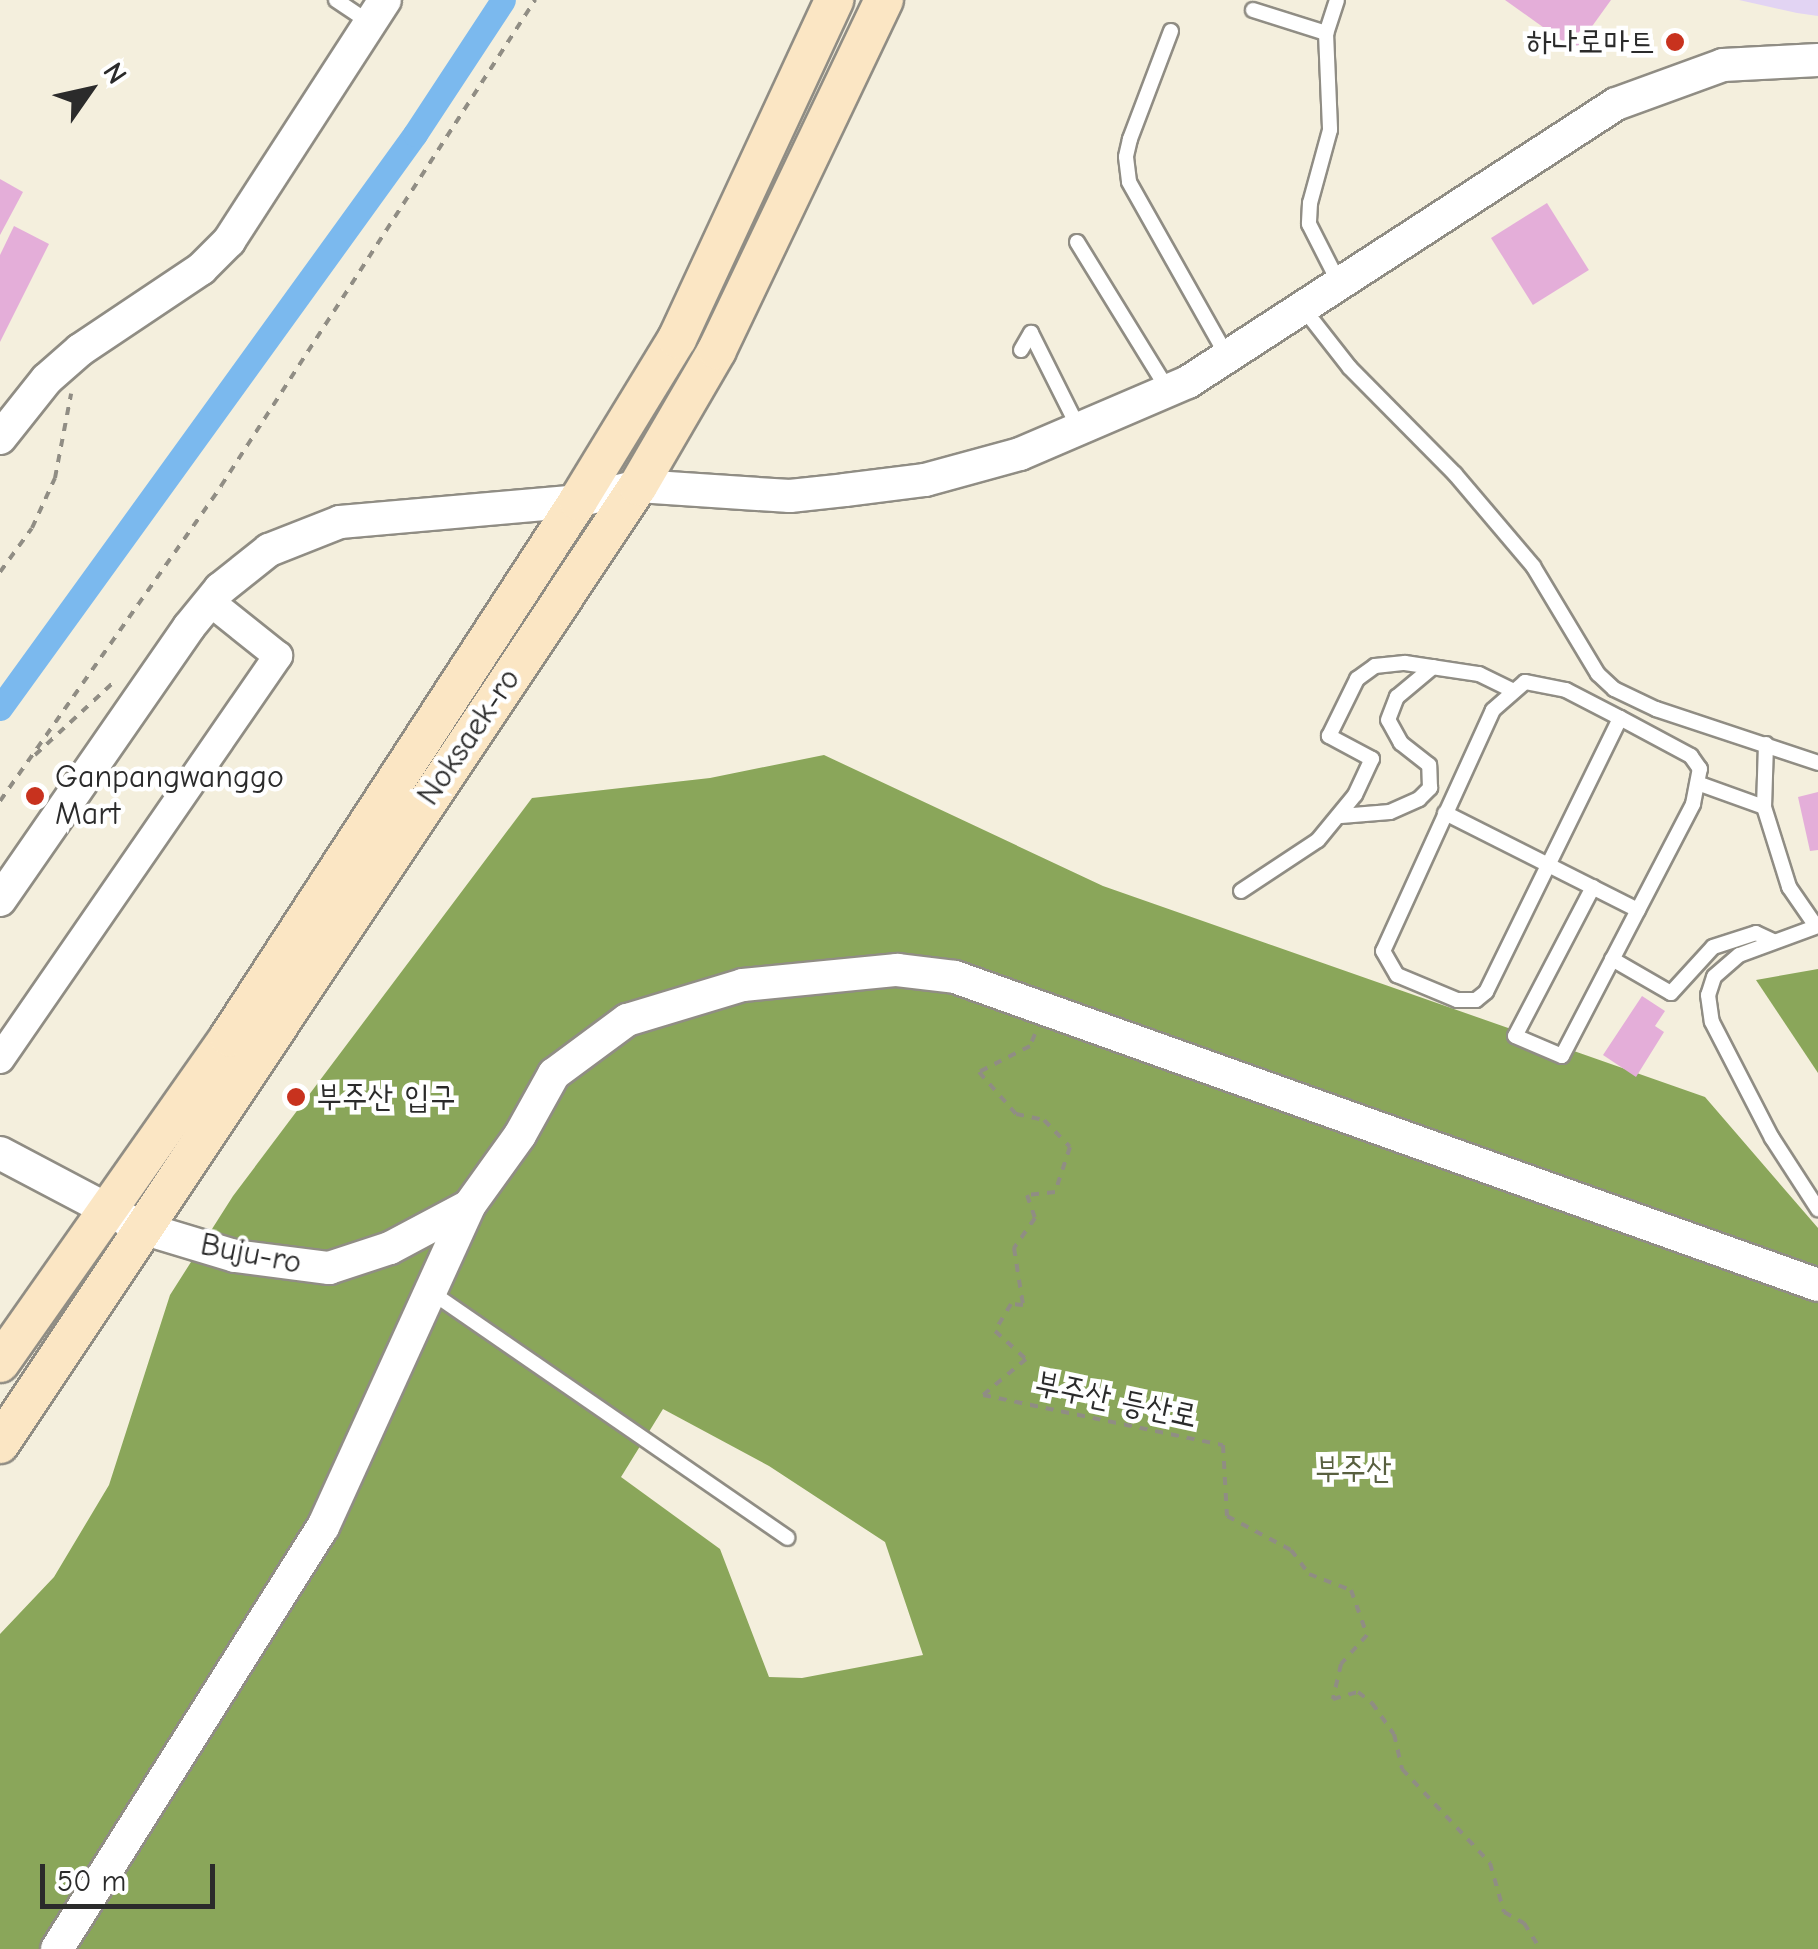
<!DOCTYPE html>
<meta charset="utf-8">
<style>
body{margin:0}
#map{position:relative;width:1818px;height:1949px;overflow:hidden;background:#f4efdd;font-family:"Comic Neue","Poor Story",sans-serif}
div>[style]{position:absolute}
.built>*{inset:0;background:#e2d4f3}
.forest>*{inset:0;background:#8aa65a}
.canal>*{height:25px;margin:-12.5px;padding:0 12.5px;transform-origin:12.5px;border-radius:12.5px;background:#7bb9ee}
.building>*{inset:0;background:#e4aed9;transform-origin:0 0}
.path>*{height:4px;margin-top:-2px;transform-origin:0;background:repeating-linear-gradient(90deg,#908d84 0 8px,transparent 0 16px)}
.roads{filter:drop-shadow(2px 0 #908d84) drop-shadow(-2px 0 #908d84) drop-shadow(0 2px #908d84) drop-shadow(0 -2px #908d84)}
.service>*{height:14px;margin:-7px;padding:0 7px;transform-origin:7px;border-radius:7px;background:#fff}
.minor>*{height:28px;margin:-14px;padding:0 14px;transform-origin:14px;border-radius:14px;background:#fff}
.tertiary>*{height:32px;margin:-16px;padding:0 16px;transform-origin:16px;border-radius:16px;background:#fff}
.secondary>*{height:38px;margin:-19px;padding:0 19px;transform-origin:19px;border-radius:19px;background:#fbe6c4}
.dots>*{width:28px;height:28px;translate:-50% -50%;box-sizing:border-box;border:5px solid #fff;border-radius:50%}
span{translate:-50% -50%;white-space:nowrap;text-align:center;line-height:1.15;-webkit-text-stroke:9px #fff;paint-order:stroke}
.poi-label{font-size:32px;color:#2b2b2b}
.right{translate:-100% -50%;text-align:right}
.left{translate:0 -50%;text-align:left}
.street-label{font-size:32px;color:#2b2b2b}
.park-label{font-size:32px;color:#585f3f}
.north{position:absolute;left:40px;top:40px;width:100px;height:100px;-webkit-text-stroke:8px #fff;paint-order:stroke;rotate:56deg;font-size:28px;font-weight:700;line-height:40px;text-align:center;color:#2b2b2b}
.north::after{content:'';display:block;margin:auto;width:35px;height:45px;background:#2b2b2b;clip-path:polygon(50% 0,100% 100%,50% 72%,0 100%)}
.scale{position:absolute;left:40px;top:1864px;width:175px;height:45px;box-sizing:border-box;border:5px solid #2b2b2b;border-top:0;padding-left:12px;font-size:30px;line-height:35px;white-space:nowrap;color:#2b2b2b;-webkit-text-stroke:8px #fff;paint-order:stroke}
</style>
<div id="map">
<div class="built">
<i style="clip-path:polygon(1739px 0,1818px 0,1818px 16px,1797px 13px)"></i>
</div>
<div class="forest">
<i style="clip-path:polygon(evenodd,824px 755px,1103px 886px,1705px 1097px,1818px 1228px,1818px 1949px,0 1949px,0 1634px,54px 1577px,109px 1485px,170px 1295px,233px 1196px,532px 798px,710px 778px,824px 755px,663px 1409px,769px 1466px,885px 1542px,923px 1655px,802px 1678px,769px 1677px,720px 1549px,621px 1477px,663px 1409px)"></i>
<i style="clip-path:polygon(1818px 969px,1818px 1073px,1756px 980px)"></i>
</div>
<div class="canal">
<i style="left:0;top:708px;width:708px;rotate:-54.13deg"></i>
<i style="left:415px;top:134px;width:160px;rotate:-56.7deg"></i>
</div>
<div class="building">
<i style="clip-path:polygon(1505px 0,1611px 0,1575px 50px)"></i>
<i style="clip-path:polygon(0 179px,23px 192px,0 235px)"></i>
<i style="left:1547px;top:203px;width:79px;height:66px;rotate:58deg"></i>
<i style="clip-path:polygon(14px 226px,49px 244px,0 342px,0 255px)"></i>
<i style="clip-path:polygon(1818px 792px,1818px 850px,1810px 851px,1798px 797px)"></i>
<i style="clip-path:polygon(1642px 996px,1665px 1011px,1655px 1026px,1664px 1032px,1636px 1077px,1603px 1055px)"></i>
</div>
<div class="path">
<i style="left:0;top:572px;width:54px;rotate:-54deg"></i>
<i style="left:32px;top:528px;width:55px;rotate:-65.3deg"></i>
<i style="left:55px;top:478px;width:86px;rotate:-79.2deg"></i>
<i style="left:35px;top:755px;width:110px;rotate:-42.8deg"></i>
<i style="left:0;top:801px;width:385px;rotate:-54.9deg"></i>
<i style="left:221px;top:486px;width:579px;rotate:-57.13deg"></i>
<i style="left:1035px;top:1034px;width:13px;rotate:113deg"></i>
<i style="left:1030px;top:1046px;width:57px;rotate:153deg"></i>
<i style="left:979px;top:1072px;width:56px;rotate:48.6deg"></i>
<i style="left:1016px;top:1114px;width:29px;rotate:12deg"></i>
<i style="left:1044px;top:1120px;width:37px;rotate:46deg"></i>
<i style="left:1070px;top:1147px;width:47px;rotate:108.4deg"></i>
<i style="left:1055px;top:1192px;width:28px;rotate:174deg"></i>
<i style="left:1027px;top:1195px;width:24px;rotate:71deg"></i>
<i style="left:1035px;top:1218px;width:37px;rotate:125deg"></i>
<i style="left:1014px;top:1248px;width:58px;rotate:81deg"></i>
<i style="left:1023px;top:1305px;width:12px;rotate:-175deg"></i>
<i style="left:1011px;top:1304px;width:31px;rotate:121deg"></i>
<i style="left:995px;top:1331px;width:42px;rotate:42.1deg"></i>
<i style="left:1026px;top:1359px;width:56px;rotate:140.1deg"></i>
<i style="left:983px;top:1395px;width:245px;rotate:11.8deg"></i>
<i style="left:1223px;top:1445px;width:71px;rotate:86.8deg"></i>
<i style="left:1227px;top:1516px;width:72px;rotate:28deg"></i>
<i style="left:1291px;top:1550px;width:30px;rotate:53deg"></i>
<i style="left:1309px;top:1574px;width:45px;rotate:20.9deg"></i>
<i style="left:1351px;top:1590px;width:48px;rotate:70.4deg"></i>
<i style="left:1367px;top:1635px;width:39px;rotate:132deg"></i>
<i style="left:1341px;top:1664px;width:36px;rotate:103deg"></i>
<i style="left:1333px;top:1699px;width:26px;rotate:-16deg"></i>
<i style="left:1358px;top:1692px;width:18px;rotate:38deg"></i>
<i style="left:1372px;top:1703px;width:38px;rotate:55deg"></i>
<i style="left:1394px;top:1734px;width:36px;rotate:77deg"></i>
<i style="left:1402px;top:1769px;width:129px;rotate:46.9deg"></i>
<i style="left:1490px;top:1863px;width:51px;rotate:74.1deg"></i>
<i style="left:1504px;top:1912px;width:23px;rotate:29deg"></i>
<i style="left:1524px;top:1923px;width:31px;rotate:58deg"></i>
</div>
<div class="roads">
<div class="service">
<i style="left:336px;top:0;width:40px;rotate:34deg"></i>
<i style="left:1337px;top:0;width:35px;rotate:108deg"></i>
<i style="left:1326px;top:33px;width:97px;rotate:87.6deg"></i>
<i style="left:1330px;top:130px;width:76px;rotate:105.3deg"></i>
<i style="left:1310px;top:203px;width:21px;rotate:93deg"></i>
<i style="left:1309px;top:224px;width:66px;rotate:63deg"></i>
<i style="left:1253px;top:10px;width:77px;rotate:17.5deg"></i>
<i style="left:1171px;top:31px;width:116px;rotate:110.8deg"></i>
<i style="left:1130px;top:139px;width:18px;rotate:103deg"></i>
<i style="left:1126px;top:157px;width:25px;rotate:83deg"></i>
<i style="left:1129px;top:182px;width:200px;rotate:60.6deg"></i>
<i style="left:1077px;top:242px;width:174px;rotate:58.4deg"></i>
<i style="left:1303px;top:308px;width:76px;rotate:51.9deg"></i>
<i style="left:1350px;top:368px;width:149px;rotate:45.3deg"></i>
<i style="left:1455px;top:474px;width:121px;rotate:49.7deg"></i>
<i style="left:1533px;top:566px;width:126px;rotate:59deg"></i>
<i style="left:1598px;top:674px;width:22px;rotate:43deg"></i>
<i style="left:1614px;top:689px;width:47px;rotate:25.5deg"></i>
<i style="left:1656px;top:709px;width:171px;rotate:18.4deg"></i>
<i style="left:1021px;top:350px;width:20px;rotate:-60deg"></i>
<i style="left:1031px;top:333px;width:105px;rotate:63.4deg"></i>
<i style="left:1766px;top:744px;width:63px;rotate:91.8deg"></i>
<i style="left:1764px;top:807px;width:84px;rotate:72.6deg"></i>
<i style="left:1789px;top:887px;width:47px;rotate:55.3deg"></i>
<i style="left:1700px;top:784px;width:68px;rotate:19.8deg"></i>
<i style="left:1445px;top:813px;width:216px;rotate:26.7deg"></i>
<i style="left:1341px;top:816px;width:49px;rotate:-4.7deg"></i>
<i style="left:1390px;top:812px;width:32px;rotate:-24deg"></i>
<i style="left:1419px;top:799px;width:16px;rotate:-45deg"></i>
<i style="left:1430px;top:788px;width:23px;rotate:-92deg"></i>
<i style="left:1429px;top:765px;width:36px;rotate:-142deg"></i>
<i style="left:1401px;top:743px;width:26px;rotate:-119deg"></i>
<i style="left:1388px;top:720px;width:25px;rotate:-69deg"></i>
<i style="left:1397px;top:697px;width:47px;rotate:-39.8deg"></i>
<i style="left:1593px;top:887px;width:168px;rotate:117.6deg"></i>
<i style="left:1515px;top:1036px;width:51px;rotate:23.1deg"></i>
<i style="left:1562px;top:1056px;width:284px;rotate:-62.5deg"></i>
<i style="left:1693px;top:804px;width:36px;rotate:-79deg"></i>
<i style="left:1700px;top:769px;width:16px;rotate:-125deg"></i>
<i style="left:1691px;top:756px;width:81px;rotate:-151.8deg"></i>
<i style="left:1620px;top:718px;width:61px;rotate:-152.6deg"></i>
<i style="left:1566px;top:690px;width:42px;rotate:-169deg"></i>
<i style="left:1525px;top:682px;width:43px;rotate:138.8deg"></i>
<i style="left:1493px;top:710px;width:265px;rotate:114.5deg"></i>
<i style="left:1383px;top:951px;width:28px;rotate:60deg"></i>
<i style="left:1397px;top:975px;width:65px;rotate:22.6deg"></i>
<i style="left:1457px;top:1000px;width:19px"></i>
<i style="left:1476px;top:1000px;width:13px;rotate:-39deg"></i>
<i style="left:1486px;top:992px;width:305px;rotate:-63.9deg"></i>
<i style="left:1241px;top:891px;width:92px;rotate:-33.5deg"></i>
<i style="left:1318px;top:840px;width:58px;rotate:-50.6deg"></i>
<i style="left:1355px;top:795px;width:40px;rotate:-65deg"></i>
<i style="left:1372px;top:759px;width:49px;rotate:-151.9deg"></i>
<i style="left:1329px;top:736px;width:64px;rotate:-63.8deg"></i>
<i style="left:1357px;top:679px;width:22px;rotate:-36deg"></i>
<i style="left:1375px;top:666px;width:30px;rotate:-6deg"></i>
<i style="left:1405px;top:663px;width:75px;rotate:8.5deg"></i>
<i style="left:1479px;top:674px;width:37px;rotate:26deg"></i>
<i style="left:1818px;top:926px;width:84px;rotate:159.8deg"></i>
<i style="left:1739px;top:955px;width:33px;rotate:139deg"></i>
<i style="left:1714px;top:977px;width:19px;rotate:108deg"></i>
<i style="left:1708px;top:995px;width:27px;rotate:82deg"></i>
<i style="left:1712px;top:1022px;width:131px;rotate:62.7deg"></i>
<i style="left:1772px;top:1138px;width:85px;rotate:57.1deg"></i>
<i style="left:1612px;top:959px;width:68px;rotate:30deg"></i>
<i style="left:1671px;top:993px;width:62px;rotate:-47.6deg"></i>
<i style="left:1713px;top:947px;width:45px;rotate:-18deg"></i>
<i style="left:1756px;top:933px;width:19px;rotate:25deg"></i>
<i style="left:431px;top:1292px;width:433px;rotate:34.6deg"></i>
</div>
<div class="minor">
<i style="left:0;top:1059px;width:490px;rotate:-55.4deg"></i>
<i style="left:278px;top:656px;width:88px;rotate:-141.4deg"></i>
</div>
<div class="tertiary">
<i style="left:0;top:438px;width:75px;rotate:-51.5deg"></i>
<i style="left:47px;top:379px;width:44px;rotate:-41.3deg"></i>
<i style="left:80px;top:350px;width:146px;rotate:-33.8deg"></i>
<i style="left:201px;top:269px;width:40px;rotate:-45deg"></i>
<i style="left:229px;top:241px;width:287px;rotate:-57.1deg"></i>
<i style="left:0;top:900px;width:332px;rotate:-55.3deg"></i>
<i style="left:189px;top:627px;width:49px;rotate:-50.8deg"></i>
<i style="left:220px;top:589px;width:63px;rotate:-38.5deg"></i>
<i style="left:269px;top:550px;width:76px;rotate:-21.5deg"></i>
<i style="left:340px;top:522px;width:239px;rotate:-5deg"></i>
<i style="left:578px;top:501px;width:62px;rotate:-14deg"></i>
<i style="left:638px;top:486px;width:152px;rotate:3.8deg"></i>
<i style="left:790px;top:496px;width:55px;rotate:-6.2deg"></i>
<i style="left:845px;top:490px;width:81px;rotate:-7.1deg"></i>
<i style="left:925px;top:480px;width:98px;rotate:-15.3deg"></i>
<i style="left:1020px;top:454px;width:183px;rotate:-23.2deg"></i>
<i style="left:1188px;top:382px;width:510px;rotate:-33.01deg"></i>
<i style="left:1616px;top:104px;width:114px;rotate:-20deg"></i>
<i style="left:1723px;top:65px;width:95px;rotate:-3deg"></i>
<i style="left:0;top:1153px;width:161px;rotate:27.8deg"></i>
<i style="left:142px;top:1228px;width:97px;rotate:16.8deg"></i>
<i style="left:235px;top:1256px;width:95px;rotate:7.3deg"></i>
<i style="left:329px;top:1268px;width:64px;rotate:-18.2deg"></i>
<i style="left:390px;top:1248px;width:89px;rotate:-28deg"></i>
<i style="left:57px;top:1949px;width:499px;rotate:-57.8deg"></i>
<i style="left:323px;top:1527px;width:353px;rotate:-65.5deg"></i>
<i style="left:469px;top:1206px;width:87px;rotate:-54.3deg"></i>
<i style="left:520px;top:1135px;width:70px;rotate:-60.9deg"></i>
<i style="left:554px;top:1074px;width:91px;rotate:-36.5deg"></i>
<i style="left:627px;top:1020px;width:121px;rotate:-16.8deg"></i>
<i style="left:743px;top:985px;width:155px;rotate:-5.6deg"></i>
<i style="left:897px;top:970px;width:58px;rotate:6.9deg"></i>
<i style="left:955px;top:977px;width:916px;rotate:19.64deg"></i>
</div>
<div class="secondary">
<i style="left:0;top:1363px;width:398px;rotate:-54.9deg"></i>
<i style="left:229px;top:1037px;width:640px;rotate:-56.93deg"></i>
<i style="left:578px;top:501px;width:190px;rotate:-58.6deg"></i>
<i style="left:677px;top:339px;width:374px;rotate:-65.1deg"></i>
<i style="left:0;top:1444px;width:1151px;rotate:-56.34deg"></i>
<i style="left:638px;top:486px;width:157px;rotate:-59.8deg"></i>
<i style="left:717px;top:350px;width:388px;rotate:-64.5deg"></i>
</div>
</div>
<div class="dots">
<i style="left:1675px;top:42px;background:#c8321e"></i>
<i style="left:35px;top:796px;background:#c8321e"></i>
<i style="left:296px;top:1097px;background:#c8321e"></i>
</div>
<div class="poi-label">
<span class="right" style="left:1655px;top:42px">하나로마트</span>
<span class="left" style="left:55px;top:796px">Ganpangwanggo<br>Mart</span>
<span class="left" style="left:316px;top:1097px">부주산 입구</span>
</div>
<div class="street-label">
<span style="left:469px;top:737px;rotate:-56deg">Noksaek-ro</span>
<span style="left:251px;top:1254px;rotate:11deg">Buju-ro</span>
<span style="left:1116px;top:1400px;rotate:12deg">부주산 등산로</span>
</div>
<div class="park-label">
<span style="left:1353px;top:1469px">부주산</span>
</div>
<div class="north">N</div>
<div class="scale">50 m</div>
</div>
